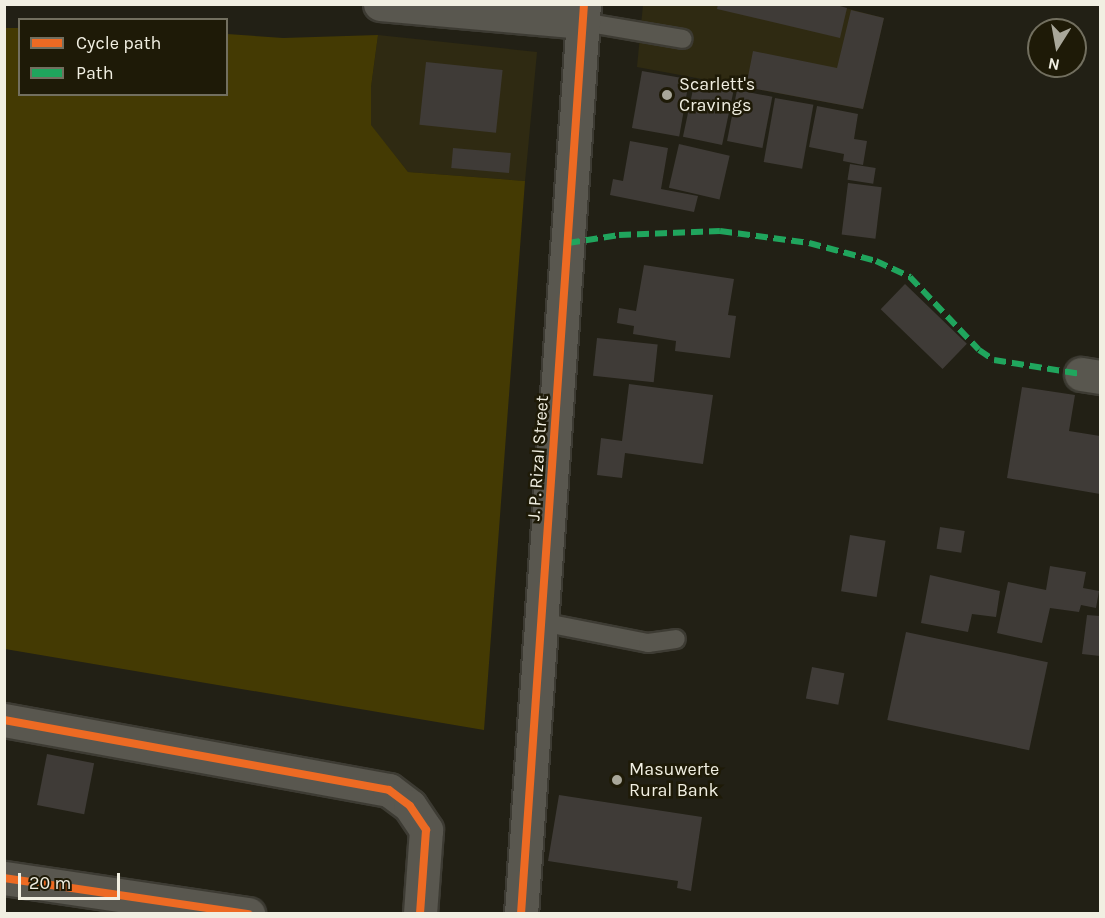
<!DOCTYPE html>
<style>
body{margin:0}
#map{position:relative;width:1105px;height:918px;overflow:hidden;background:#222015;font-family:Karla,sans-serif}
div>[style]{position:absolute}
.built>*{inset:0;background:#2f2a12}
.green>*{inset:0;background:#443a03}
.building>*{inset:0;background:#3f3b37;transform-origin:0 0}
.roads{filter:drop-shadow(2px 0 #3d3b33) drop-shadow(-2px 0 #3d3b33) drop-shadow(0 2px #3d3b33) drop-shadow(0 -2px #3d3b33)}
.lane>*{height:18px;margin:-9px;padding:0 9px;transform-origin:9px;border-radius:9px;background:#59574f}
.street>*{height:33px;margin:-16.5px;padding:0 16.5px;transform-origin:16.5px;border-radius:16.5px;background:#59574f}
.secondary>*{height:33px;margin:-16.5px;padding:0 16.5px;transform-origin:16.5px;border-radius:16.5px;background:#59574f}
.quiet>*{height:6px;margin-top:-3px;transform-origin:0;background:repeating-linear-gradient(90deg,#20a55d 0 12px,transparent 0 18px)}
.cycleway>*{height:8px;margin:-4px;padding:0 4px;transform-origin:4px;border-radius:4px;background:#ed6a23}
.dots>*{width:16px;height:16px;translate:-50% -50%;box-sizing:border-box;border:3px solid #1e1a07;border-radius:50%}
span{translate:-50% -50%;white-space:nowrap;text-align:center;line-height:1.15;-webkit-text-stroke:5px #1e1a07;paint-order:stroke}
.poi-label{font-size:18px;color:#f1efe2}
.left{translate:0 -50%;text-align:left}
.street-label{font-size:18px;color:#f1efe2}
.frame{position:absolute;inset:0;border:6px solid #f1efe2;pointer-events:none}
.legend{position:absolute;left:18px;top:18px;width:210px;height:78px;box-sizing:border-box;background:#1e1a07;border:2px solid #726f5f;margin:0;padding:8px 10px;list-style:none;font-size:18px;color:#f1efe2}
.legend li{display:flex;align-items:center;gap:12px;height:30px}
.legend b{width:30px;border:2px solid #726f5f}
.north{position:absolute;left:1027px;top:18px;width:60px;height:60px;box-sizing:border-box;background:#1e1a07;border:2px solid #726f5f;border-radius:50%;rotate:191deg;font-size:16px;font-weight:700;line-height:24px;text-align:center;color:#f1efe2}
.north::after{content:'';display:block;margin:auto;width:21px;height:27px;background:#a9a79a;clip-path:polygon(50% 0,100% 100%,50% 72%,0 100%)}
.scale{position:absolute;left:18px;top:873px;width:102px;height:27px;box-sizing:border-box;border:3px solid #f1efe2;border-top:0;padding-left:8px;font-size:18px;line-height:21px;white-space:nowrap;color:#f1efe2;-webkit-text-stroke:4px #1e1a07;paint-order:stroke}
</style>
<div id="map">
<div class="built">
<i style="clip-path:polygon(643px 5px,834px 5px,884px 18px,863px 109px,637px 67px)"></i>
<i style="clip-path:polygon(378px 35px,537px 52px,525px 181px,408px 172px,371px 126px,371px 87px)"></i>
</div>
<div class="green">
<i style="clip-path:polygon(5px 28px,19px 28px,20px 94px,226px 94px,227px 34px,283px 38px,378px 35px,371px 87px,371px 125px,408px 172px,525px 181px,484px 730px,5px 649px)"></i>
</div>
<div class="building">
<i style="clip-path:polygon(718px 4px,833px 4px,847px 8px,840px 38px,717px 9px)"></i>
<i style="clip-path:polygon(851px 10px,884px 18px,863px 109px,746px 87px,753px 51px,837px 68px)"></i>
<i style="left:426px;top:62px;width:77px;height:63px;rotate:6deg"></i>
<i style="left:642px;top:71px;width:48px;height:58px;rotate:10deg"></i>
<i style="left:695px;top:80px;width:40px;height:58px;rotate:12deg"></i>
<i style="left:737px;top:90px;width:36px;height:52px;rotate:11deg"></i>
<i style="left:775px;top:98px;width:39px;height:65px;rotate:10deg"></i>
<i style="clip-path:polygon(817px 106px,858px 114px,854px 139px,867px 141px,863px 165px,843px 161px,844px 154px,809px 147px)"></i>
<i style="clip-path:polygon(630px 141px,668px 148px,661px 189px,698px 196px,694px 212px,610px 195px,613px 179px,623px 181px)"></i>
<i style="left:679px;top:144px;width:52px;height:45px;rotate:13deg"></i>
<i style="left:453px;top:148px;width:58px;height:20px;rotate:5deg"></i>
<i style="left:850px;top:164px;width:26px;height:16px;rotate:9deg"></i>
<i style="left:848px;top:183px;width:34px;height:52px;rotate:7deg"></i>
<i style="clip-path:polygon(644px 265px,734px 279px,728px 315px,736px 316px,730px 358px,675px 351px,676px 341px,633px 334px,634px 326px,617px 323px,619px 308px,636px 311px)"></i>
<i style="left:905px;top:284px;width:86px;height:35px;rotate:44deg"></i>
<i style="left:597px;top:338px;width:61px;height:38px;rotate:6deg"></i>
<i style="clip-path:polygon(629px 384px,713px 395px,703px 464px,625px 453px,622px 478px,597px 475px,601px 438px,622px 441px)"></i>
<i style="clip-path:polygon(1022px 387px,1075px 395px,1069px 431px,1100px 436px,1100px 494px,1007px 478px)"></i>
<i style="left:940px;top:527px;width:25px;height:22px;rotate:9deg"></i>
<i style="left:850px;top:535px;width:36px;height:57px;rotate:9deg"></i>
<i style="clip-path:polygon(1050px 566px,1086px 572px,1083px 588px,1099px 591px,1096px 608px,1081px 605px,1079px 612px,1050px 608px,1042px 643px,997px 633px,1008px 582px,1046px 590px)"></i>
<i style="clip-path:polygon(930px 575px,1000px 591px,996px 617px,972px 614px,968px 632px,921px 623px)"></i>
<i style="clip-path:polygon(1087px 615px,1100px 616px,1100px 656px,1082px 654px)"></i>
<i style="left:906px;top:632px;width:145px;height:90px;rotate:12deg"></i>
<i style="left:812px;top:667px;width:33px;height:32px;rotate:11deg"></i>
<i style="left:47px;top:754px;width:48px;height:52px;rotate:11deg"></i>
<i style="clip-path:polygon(559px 795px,702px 817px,691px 891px,677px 888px,678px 881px,548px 861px)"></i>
</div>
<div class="roads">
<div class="lane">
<i style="left:583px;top:22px;width:101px;rotate:9.6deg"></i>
<i style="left:541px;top:622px;width:109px;rotate:11.1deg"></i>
<i style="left:648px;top:643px;width:28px;rotate:-8deg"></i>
</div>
<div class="street">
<i style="left:380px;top:4px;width:204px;rotate:5.1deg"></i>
<i style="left:1081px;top:374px;width:19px;rotate:9deg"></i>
<i style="left:4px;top:720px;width:391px;rotate:10.3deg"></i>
<i style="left:389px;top:790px;width:26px;rotate:37deg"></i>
<i style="left:410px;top:806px;width:29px;rotate:56deg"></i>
<i style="left:426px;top:830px;width:84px;rotate:94.1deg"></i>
<i style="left:4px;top:878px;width:247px;rotate:8.4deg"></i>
</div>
<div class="secondary">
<i style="left:521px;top:914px;width:912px;rotate:-86.04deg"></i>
</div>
</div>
<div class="quiet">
<i style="left:568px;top:243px;width:52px;rotate:-8.9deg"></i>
<i style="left:619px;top:235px;width:101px;rotate:-2.3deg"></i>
<i style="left:720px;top:231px;width:90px;rotate:7.7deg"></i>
<i style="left:809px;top:243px;width:69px;rotate:15deg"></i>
<i style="left:876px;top:261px;width:38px;rotate:25deg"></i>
<i style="left:910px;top:277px;width:100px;rotate:46.6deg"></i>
<i style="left:979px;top:350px;width:18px;rotate:34deg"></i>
<i style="left:994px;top:360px;width:88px;rotate:9.1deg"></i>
</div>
<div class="cycleway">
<i style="left:4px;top:720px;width:391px;rotate:10.3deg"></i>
<i style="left:389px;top:790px;width:26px;rotate:37deg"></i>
<i style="left:410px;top:806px;width:29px;rotate:56deg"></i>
<i style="left:426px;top:830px;width:84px;rotate:94.1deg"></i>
<i style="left:4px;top:878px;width:247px;rotate:8.4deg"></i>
<i style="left:521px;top:914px;width:912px;rotate:-86.04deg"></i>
</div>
<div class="dots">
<i style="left:667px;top:95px;background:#a9a79a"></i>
<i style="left:617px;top:780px;background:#a9a79a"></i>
</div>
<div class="poi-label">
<span class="left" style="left:679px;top:95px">Scarlett's<br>Cravings</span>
<span class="left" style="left:629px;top:780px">Masuwerte<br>Rural Bank</span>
</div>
<div class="street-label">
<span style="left:538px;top:458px;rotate:-86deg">J. P. Rizal Street</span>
</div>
<div class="frame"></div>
<ul class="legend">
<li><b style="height:8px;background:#ed6a23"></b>Cycle path</li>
<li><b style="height:8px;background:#20a55d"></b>Path</li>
</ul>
<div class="north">N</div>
<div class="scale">20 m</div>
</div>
